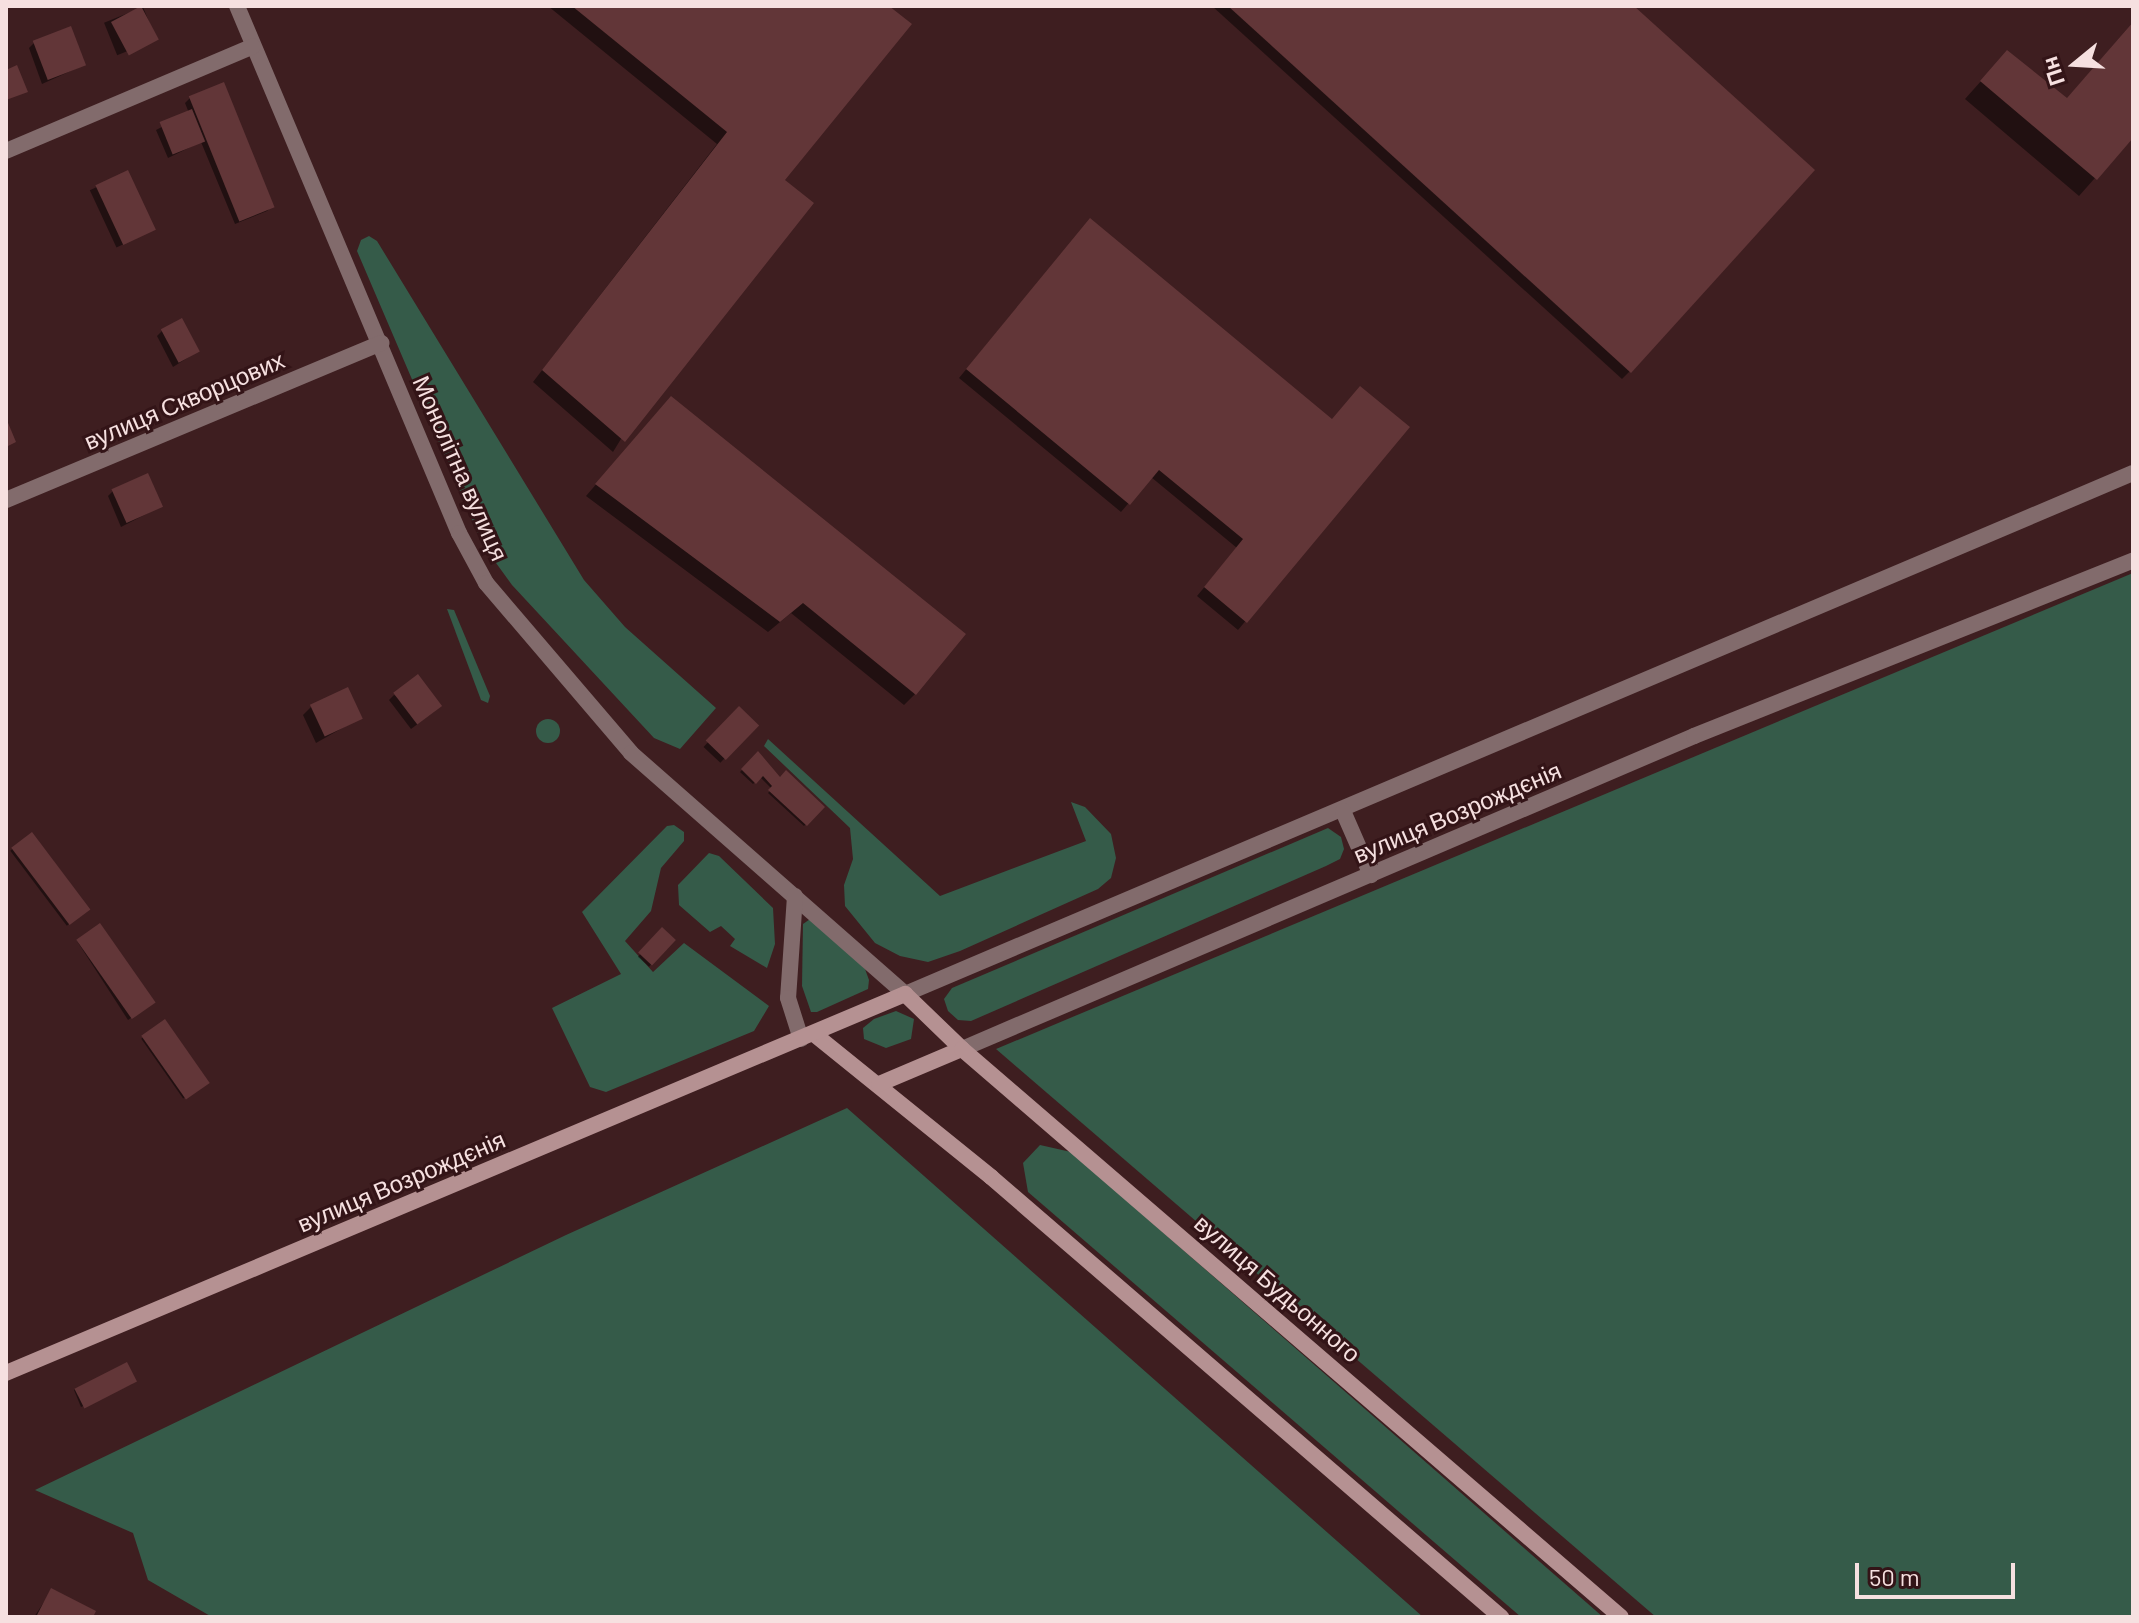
<!DOCTYPE html>
<meta charset="utf-8">
<style>
body{margin:0}
#map{position:relative;width:2139px;height:1623px;overflow:hidden;background:#3e1e20;font-family:Barlow,sans-serif}
div>[style]{position:absolute}
.green>*{inset:0;background:#355b49}
.round{border-radius:50%}
.shadow>*{inset:0;background:#0007;transform-origin:0 0}
.building>*{inset:0;background:#623638;transform-origin:0 0}
.street>*{height:16px;margin:-8px;padding:0 8px;transform-origin:8px;border-radius:8px;background:#826b6c}
.secondary>*{height:16px;margin:-8px;padding:0 8px;transform-origin:8px;border-radius:8px;background:#b59192}
span{translate:-50% -50%;white-space:nowrap;text-align:center;line-height:1.15;-webkit-text-stroke:6px #331417;paint-order:stroke}
.street-label{font-size:24px;color:#f6e0e0}
.frame{position:absolute;inset:0;border:8px solid #f6e0e0;pointer-events:none}
.north{position:absolute;left:2035px;top:24px;width:80px;height:80px;-webkit-text-stroke:6px #331417;paint-order:stroke;rotate:252deg;font-size:22px;font-weight:700;line-height:32px;text-align:center;color:#f6e0e0}
.north::after{content:'';display:block;margin:auto;width:28px;height:36px;background:#f6e0e0;clip-path:polygon(50% 0,100% 100%,50% 72%,0 100%)}
.scale{position:absolute;left:1855px;top:1563px;width:160px;height:36px;box-sizing:border-box;border:4px solid #f6e0e0;border-top:0;padding-left:10px;font-size:24px;line-height:28px;white-space:nowrap;color:#f6e0e0;-webkit-text-stroke:6px #331417;paint-order:stroke}
</style>
<div id="map">
<div class="green">
<i style="clip-path:polygon(369px 236px,377px 241px,584px 580px,625px 627px,716px 708px,680px 749px,654px 738px,512px 585px,483px 545px,357px 251px,361px 240px)"></i>
<i style="clip-path:polygon(2133px 573px,2133px 1617px,1656px 1617px,996px 1049px)"></i>
<i style="clip-path:polygon(447px 609px,454px 610px,490px 696px,488px 703px,481px 700px)"></i>
<i class="round" style="left:536px;top:719px;width:24px;height:24px"></i>
<i style="clip-path:polygon(768px 739px,940px 896px,1086px 841px,1071px 802px,1085px 807px,1111px 834px,1116px 858px,1111px 878px,1098px 889px,960px 951px,928px 962px,900px 956px,875px 943px,845px 906px,844px 885px,853px 859px,850px 828px,764px 746px)"></i>
<i style="clip-path:polygon(674px 825px,684px 832px,684px 841px,661px 868px,651px 911px,625px 941px,653px 972px,684px 943px,769px 1006px,754px 1031px,606px 1092px,590px 1087px,552px 1008px,621px 974px,582px 912px,667px 826px)"></i>
<i style="clip-path:polygon(1328px 828px,1341px 837px,1344px 849px,1340px 859px,1326px 866px,971px 1021px,958px 1020px,948px 1011px,944px 999px,952px 988px)"></i>
<i style="clip-path:polygon(709px 853px,719px 856px,773px 908px,775px 944px,767px 968px,730px 946px,735px 939px,721px 926px,710px 932px,679px 905px,678px 885px)"></i>
<i style="clip-path:polygon(813px 917px,865px 969px,869px 980px,868px 989px,817px 1012px,811px 1012px,802px 986px,803px 924px)"></i>
<i style="clip-path:polygon(896px 1011px,914px 1019px,911px 1039px,886px 1048px,864px 1039px,863px 1028px,874px 1019px)"></i>
<i style="clip-path:polygon(847px 1108px,1423px 1617px,212px 1617px,148px 1580px,133px 1533px,35px 1490px,566px 1235px)"></i>
<i style="clip-path:polygon(1040px 1145px,1071px 1152px,1603px 1617px,1521px 1617px,1028px 1192px,1023px 1163px)"></i>
</div>
<div class="shadow">
<i style="clip-path:polygon(548px 6px,886px 6px,613px 452px,533px 382px,717px 144px)"></i>
<i style="clip-path:polygon(1212px 6px,1631px 6px,1630px 371px,1622px 379px)"></i>
<i style="left:143px;top:7px;width:35px;height:42px;rotate:68deg"></i>
<i style="clip-path:polygon(2133px 22px,2133px 135px,2079px 196px,1965px 99px,2007px 52px,2066px 100px)"></i>
<i style="clip-path:polygon(34px 43px,84px 65px,42px 84px,29px 48px)"></i>
<i style="clip-path:polygon(190px 98px,272px 206px,267px 211px,235px 224px,201px 142px,168px 158px,156px 130px,189px 113px,185px 103px)"></i>
<i style="left:127px;top:173px;width:63px;height:41px;rotate:65deg"></i>
<i style="clip-path:polygon(1082px 229px,1331px 421px,1407px 427px,1238px 630px,1197px 596px,1237px 548px,1151px 477px,1121px 512px,959px 378px)"></i>
<i style="clip-path:polygon(162px 331px,197px 352px,173px 367px,157px 336px)"></i>
<i style="clip-path:polygon(661px 409px,915px 694px,904px 705px,791px 613px,768px 632px,586px 496px)"></i>
<i style="clip-path:polygon(113px 491px,160px 507px,121px 527px,108px 496px)"></i>
<i style="clip-path:polygon(394px 695px,435px 711px,411px 729px,389px 700px)"></i>
<i style="clip-path:polygon(311px 707px,360px 718px,316px 743px,303px 715px)"></i>
<i style="left:739px;top:709px;width:23px;height:52px;rotate:43deg"></i>
<i style="clip-path:polygon(758px 754px,780px 780px,822px 807px,804px 826px,768px 793px,772px 789px,760px 777px,753px 784px,740px 772px)"></i>
<i style="left:31px;top:835px;width:94px;height:26px;rotate:53deg"></i>
<i style="left:662px;top:930px;width:15px;height:36px;rotate:42deg"></i>
<i style="clip-path:polygon(77px 941px,151px 1005px,128px 1020px)"></i>
<i style="left:165px;top:1022px;width:73px;height:29px;rotate:55deg"></i>
<i style="clip-path:polygon(132px 1384px,81px 1407px,74px 1390px,76px 1388px)"></i>
<i style="clip-path:polygon(52px 1590px,90px 1617px,34px 1617px)"></i>
</div>
<div class="building">
<i style="left:141px;top:6px;width:38px;height:34px;rotate:62deg"></i>
<i style="clip-path:polygon(572px 6px,889px 6px,912px 24px,785px 180px,814px 203px,625px 442px,542px 370px,727px 132px)"></i>
<i style="clip-path:polygon(1228px 6px,1634px 6px,1815px 170px,1631px 373px)"></i>
<i style="clip-path:polygon(2133px 22px,2133px 138px,2097px 180px,1980px 81px,2007px 50px,2067px 98px)"></i>
<i style="left:71px;top:26px;width:42px;height:41px;rotate:69deg"></i>
<i style="clip-path:polygon(17px 65px,28px 92px,6px 100px,6px 70px)"></i>
<i style="left:224px;top:82px;width:135px;height:38px;rotate:68deg"></i>
<i style="left:192px;top:109px;width:35px;height:35px;rotate:68deg"></i>
<i style="left:128px;top:170px;width:66px;height:36px;rotate:65deg"></i>
<i style="clip-path:polygon(1090px 218px,1332px 419px,1360px 386px,1410px 427px,1247px 623px,1204px 587px,1243px 539px,1159px 470px,1130px 505px,966px 369px)"></i>
<i style="left:182px;top:318px;width:38px;height:24px;rotate:62deg"></i>
<i style="clip-path:polygon(671px 396px,966px 634px,916px 695px,803px 603px,780px 622px,595px 484px)"></i>
<i style="clip-path:polygon(6px 418px,16px 442px,6px 447px)"></i>
<i style="left:148px;top:473px;width:37px;height:40px;rotate:66deg"></i>
<i style="left:418px;top:674px;width:40px;height:31px;rotate:53deg"></i>
<i style="left:348px;top:687px;width:35px;height:42px;rotate:65deg"></i>
<i style="left:739px;top:706px;width:28px;height:48px;rotate:44deg"></i>
<i style="clip-path:polygon(758px 751px,780px 777px,786px 770px,825px 807px,807px 826px,768px 790px,772px 786px,763px 776px,756px 784px,741px 769px)"></i>
<i style="left:32px;top:832px;width:97px;height:26px;rotate:53deg"></i>
<i style="left:100px;top:923px;width:97px;height:29px;rotate:55deg"></i>
<i style="left:662px;top:927px;width:19px;height:35px;rotate:43deg"></i>
<i style="left:165px;top:1019px;width:78px;height:29px;rotate:55deg"></i>
<i style="left:127px;top:1362px;width:22px;height:59px;rotate:63deg"></i>
<i style="clip-path:polygon(51px 1588px,96px 1611px,93px 1617px,36px 1617px)"></i>
</div>
<div class="street">
<i style="left:237px;top:6px;width:572px;rotate:67.16deg"></i>
<i style="left:459px;top:533px;width:57px;rotate:61.6deg"></i>
<i style="left:486px;top:583px;width:223px;rotate:49.5deg"></i>
<i style="left:631px;top:753px;width:365px;rotate:41.3deg"></i>
<i style="left:905px;top:994px;width:1334px;rotate:-22.99deg"></i>
<i style="left:6px;top:151px;width:268px;rotate:-23deg"></i>
<i style="left:6px;top:500px;width:407px;rotate:-22.7deg"></i>
<i style="left:1343px;top:811px;width:70px;rotate:66.4deg"></i>
<i style="left:795px;top:896px;width:102px;rotate:93.9deg"></i>
<i style="left:788px;top:998px;width:43px;rotate:72.4deg"></i>
<i style="left:962px;top:1049px;width:796px;rotate:-23.15deg"></i>
<i style="left:1694px;top:736px;width:473px;rotate:-21.8deg"></i>
</div>
<div class="secondary">
<i style="left:814px;top:1034px;width:228px;rotate:38.9deg"></i>
<i style="left:991px;top:1177px;width:674px;rotate:40.79deg"></i>
<i style="left:879px;top:1084px;width:90px;rotate:-22.9deg"></i>
<i style="left:6px;top:1373px;width:976px;rotate:-22.86deg"></i>
<i style="left:905px;top:994px;width:79px;rotate:44deg"></i>
<i style="left:962px;top:1049px;width:870px;rotate:40.76deg"></i>
</div>
<div class="street-label">
<span style="left:184px;top:400px;rotate:-23deg">вулиця Скворцових</span>
<span style="left:461px;top:468px;rotate:66deg">Монолітна вулиця</span>
<span style="left:1457px;top:812px;rotate:-23deg">вулиця Возрождєнія</span>
<span style="left:401px;top:1181px;rotate:-23deg">вулиця Возрождєнія</span>
<span style="left:1278px;top:1288px;rotate:41deg">вулиця Будьонного</span>
</div>
<div class="frame"></div>
<div class="north">Пн</div>
<div class="scale">50 m</div>
</div>
